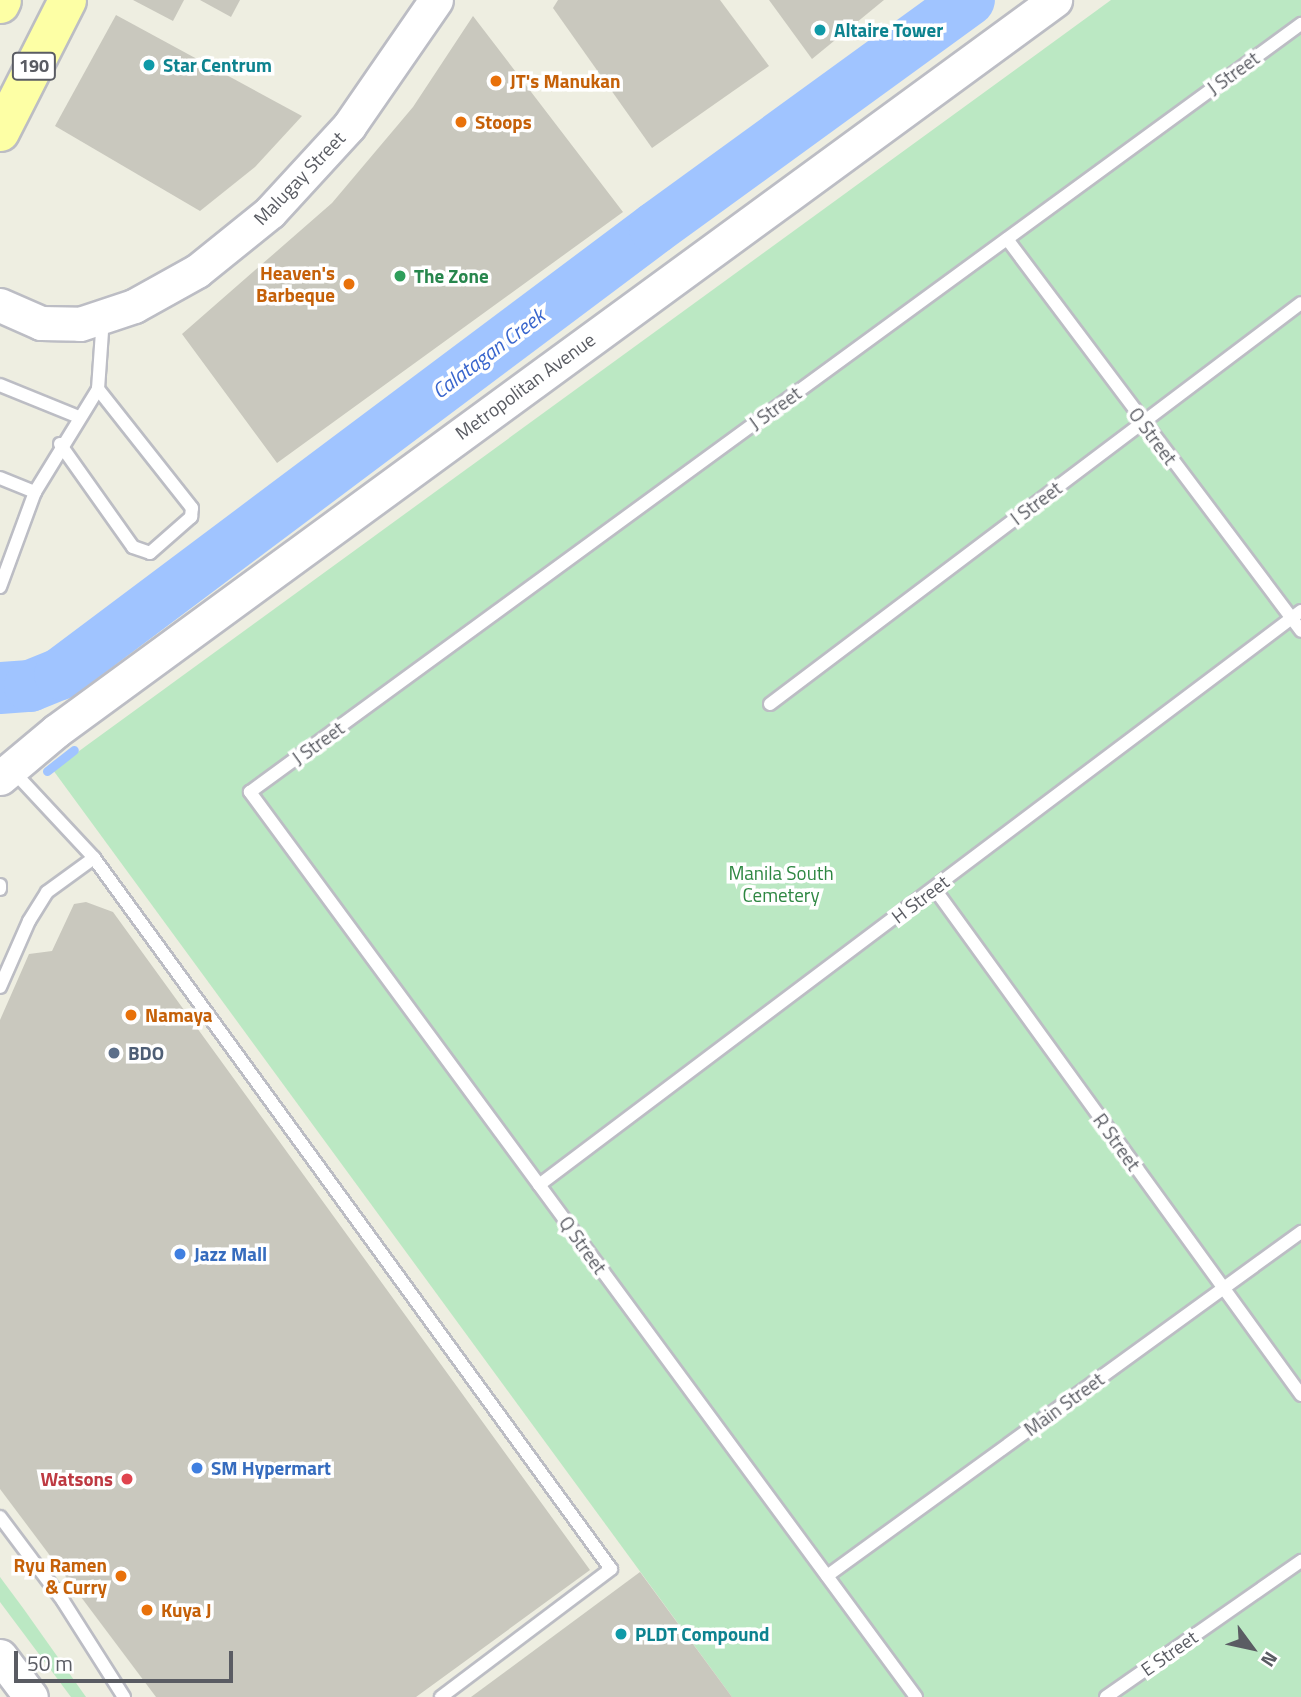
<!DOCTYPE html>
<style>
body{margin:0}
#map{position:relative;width:1301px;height:1697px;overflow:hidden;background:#eeeee1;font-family:"Titillium Web",sans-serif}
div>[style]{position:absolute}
.green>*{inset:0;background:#bbe8c3}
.stream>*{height:9px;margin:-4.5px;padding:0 4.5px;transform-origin:4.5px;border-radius:4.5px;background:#a0c4ff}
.river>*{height:52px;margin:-26px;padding:0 26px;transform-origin:26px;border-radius:26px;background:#a0c4ff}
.building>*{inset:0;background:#c9c8be}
.roads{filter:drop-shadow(2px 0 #bcbdc4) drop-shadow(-2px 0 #bcbdc4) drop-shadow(0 2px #bcbdc4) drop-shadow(0 -2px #bcbdc4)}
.lane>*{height:12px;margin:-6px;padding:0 6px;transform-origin:6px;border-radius:6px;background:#fff}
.secondary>*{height:33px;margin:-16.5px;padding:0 16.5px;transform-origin:16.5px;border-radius:16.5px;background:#fff}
.primary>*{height:37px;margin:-18.5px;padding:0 18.5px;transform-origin:18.5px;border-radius:18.5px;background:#fdffa5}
.dots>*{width:19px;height:19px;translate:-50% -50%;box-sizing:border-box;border:4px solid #fff;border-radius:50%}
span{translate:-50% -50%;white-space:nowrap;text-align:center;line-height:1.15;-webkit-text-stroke:7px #fff;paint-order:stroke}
.shield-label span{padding:2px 5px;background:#fff;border:2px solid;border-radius:5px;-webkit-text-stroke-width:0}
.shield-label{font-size:18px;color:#5a5c63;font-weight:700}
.culture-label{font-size:19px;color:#0d838f;font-weight:700}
.left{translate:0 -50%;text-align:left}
.street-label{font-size:19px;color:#5a5c63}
.food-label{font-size:19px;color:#c56008;font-weight:700}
.right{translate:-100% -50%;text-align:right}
.leisure-label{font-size:19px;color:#27864d;font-weight:700}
.park-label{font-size:19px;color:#2e8742}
.service-label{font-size:19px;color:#4e5e75;font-weight:700}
.shop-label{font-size:19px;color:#366cbe;font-weight:700}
.health-label{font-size:19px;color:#be3a42;font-weight:700}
.water-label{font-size:21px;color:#3865cd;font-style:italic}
.north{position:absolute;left:1217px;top:1613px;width:70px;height:70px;-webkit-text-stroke:5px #fff;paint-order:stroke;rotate:123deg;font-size:19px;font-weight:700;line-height:28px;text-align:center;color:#5a5c63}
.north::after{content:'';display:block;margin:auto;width:24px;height:32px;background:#5a5c63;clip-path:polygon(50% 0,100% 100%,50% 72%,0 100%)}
.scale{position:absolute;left:14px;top:1651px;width:219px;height:32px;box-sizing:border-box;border:4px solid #5a5c63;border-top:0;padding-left:9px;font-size:21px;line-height:24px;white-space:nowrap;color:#5a5c63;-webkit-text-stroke:5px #fff;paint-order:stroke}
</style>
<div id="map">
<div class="green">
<i style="clip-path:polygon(1111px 0,1301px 0,1301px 1697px,732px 1697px,53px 770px)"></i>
<i style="clip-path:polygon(0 1577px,23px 1608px,86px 1697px,71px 1697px,0 1602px)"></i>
</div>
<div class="stream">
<i style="left:47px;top:771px;width:34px;rotate:-38deg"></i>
</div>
<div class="river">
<i style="left:0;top:688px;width:30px;rotate:-4deg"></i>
<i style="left:30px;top:686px;width:32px;rotate:-22deg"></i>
<i style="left:60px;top:674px;width:744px;rotate:-36.85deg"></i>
<i style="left:655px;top:228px;width:388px;rotate:-36deg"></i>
</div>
<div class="building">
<i style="clip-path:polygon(133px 0,184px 0,173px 21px)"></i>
<i style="clip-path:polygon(200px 0,240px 0,231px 17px)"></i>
<i style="clip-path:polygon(558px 0,720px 0,769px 66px,652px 148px,553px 8px)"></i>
<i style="clip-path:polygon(769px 0,884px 0,812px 59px)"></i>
<i style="clip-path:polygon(116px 15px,302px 116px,255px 167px,200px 211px,55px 126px)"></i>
<i style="clip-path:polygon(473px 16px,623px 212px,277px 463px,182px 334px,332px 203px,413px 107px)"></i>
<i style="clip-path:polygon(86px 902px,113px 912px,590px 1570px,416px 1697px,156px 1697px,0 1489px,0 1020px,29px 954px,52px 951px,74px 904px)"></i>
<i style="clip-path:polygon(640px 1572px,732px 1697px,471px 1697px)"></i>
</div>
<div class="roads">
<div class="lane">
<i style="left:1007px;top:239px;width:490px;rotate:53.1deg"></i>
<i style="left:0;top:385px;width:85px;rotate:22.1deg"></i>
<i style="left:60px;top:444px;width:126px;rotate:54.7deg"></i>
<i style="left:133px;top:547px;width:18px;rotate:19deg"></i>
<i style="left:150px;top:553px;width:55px;rotate:-41.3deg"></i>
<i style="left:191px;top:517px;width:9px;rotate:-84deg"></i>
<i style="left:192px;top:508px;width:152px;rotate:-128.3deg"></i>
<i style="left:0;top:478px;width:38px;rotate:22deg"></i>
<i style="left:0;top:587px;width:101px;rotate:-69.8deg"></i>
<i style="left:35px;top:492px;width:121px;rotate:-58.5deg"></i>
<i style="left:98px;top:389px;width:72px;rotate:-86deg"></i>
<i style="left:770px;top:704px;width:665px;rotate:-37.06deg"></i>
<i style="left:13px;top:771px;width:119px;rotate:47deg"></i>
<i style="left:94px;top:858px;width:879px;rotate:53.98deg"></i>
<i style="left:611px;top:1569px;width:213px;rotate:143deg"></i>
<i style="left:0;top:885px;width:4px;rotate:90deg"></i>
<i style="left:934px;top:888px;width:626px;rotate:54.1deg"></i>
<i style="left:0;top:987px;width:72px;rotate:-66.3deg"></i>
<i style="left:29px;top:921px;width:34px;rotate:-58deg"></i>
<i style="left:47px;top:892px;width:58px;rotate:-35.9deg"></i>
<i style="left:539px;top:1185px;width:954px;rotate:-36.99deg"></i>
<i style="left:0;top:1517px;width:105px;rotate:53.1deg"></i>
<i style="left:63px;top:1601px;width:114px;rotate:57.6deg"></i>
<i style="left:827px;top:1576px;width:586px;rotate:-35.97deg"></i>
<i style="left:916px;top:1697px;width:1124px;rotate:-126.35deg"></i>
<i style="left:250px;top:792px;width:1302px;rotate:-36.16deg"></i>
<i style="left:1106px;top:1697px;width:238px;rotate:-34.9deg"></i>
</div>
<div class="secondary">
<i style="left:0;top:305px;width:45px;rotate:23.7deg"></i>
<i style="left:41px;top:323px;width:39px;rotate:1deg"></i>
<i style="left:80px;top:324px;width:57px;rotate:-18.4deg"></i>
<i style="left:134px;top:306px;width:72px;rotate:-29.1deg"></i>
<i style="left:197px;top:271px;width:94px;rotate:-38.9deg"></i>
<i style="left:270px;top:212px;width:117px;rotate:-47.4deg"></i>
<i style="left:349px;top:126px;width:153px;rotate:-55.4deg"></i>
<i style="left:0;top:778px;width:73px;rotate:-40deg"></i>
<i style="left:56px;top:731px;width:1238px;rotate:-36.19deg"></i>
<i style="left:0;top:1656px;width:51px;rotate:52.9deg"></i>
</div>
<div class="primary">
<i style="left:0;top:4px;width:4px;rotate:-63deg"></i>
<i style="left:0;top:132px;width:148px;rotate:-63.1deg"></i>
</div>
</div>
<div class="dots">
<i style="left:820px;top:30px;background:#0f9aa8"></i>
<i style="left:149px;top:65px;background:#0f9aa8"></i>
<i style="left:496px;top:81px;background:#e8710a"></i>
<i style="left:461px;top:122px;background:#e8710a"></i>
<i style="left:400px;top:276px;background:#2e9e5b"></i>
<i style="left:349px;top:284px;background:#e8710a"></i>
<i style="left:131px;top:1015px;background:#e8710a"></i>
<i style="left:114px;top:1053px;background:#5c6f8a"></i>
<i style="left:180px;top:1254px;background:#3f7fe0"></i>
<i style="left:197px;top:1468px;background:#3f7fe0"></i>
<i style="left:127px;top:1479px;background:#e0444e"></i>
<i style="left:121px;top:1576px;background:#e8710a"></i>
<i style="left:147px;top:1610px;background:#e8710a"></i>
<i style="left:621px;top:1634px;background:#0f9aa8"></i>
</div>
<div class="shield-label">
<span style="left:34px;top:66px">190</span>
</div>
<div class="culture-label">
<span class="left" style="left:834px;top:30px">Altaire Tower</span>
<span class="left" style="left:163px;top:65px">Star Centrum</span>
<span class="left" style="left:635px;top:1634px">PLDT Compound</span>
</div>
<div class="street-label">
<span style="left:1233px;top:73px;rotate:-36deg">J Street</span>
<span style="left:299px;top:178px;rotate:-46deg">Malugay Street</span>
<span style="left:525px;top:386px;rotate:-36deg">Metropolitan Avenue</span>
<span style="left:775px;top:408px;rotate:-36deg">J Street</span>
<span style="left:1153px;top:436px;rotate:53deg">O Street</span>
<span style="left:1036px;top:503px;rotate:-37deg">I Street</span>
<span style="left:318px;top:743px;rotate:-36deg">J Street</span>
<span style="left:920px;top:899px;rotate:-37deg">H Street</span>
<span style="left:1117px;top:1142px;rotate:54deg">R Street</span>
<span style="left:583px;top:1245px;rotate:54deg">Q Street</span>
<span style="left:1064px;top:1404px;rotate:-36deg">Main Street</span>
<span style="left:1169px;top:1653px;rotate:-35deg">E Street</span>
</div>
<div class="food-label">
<span class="left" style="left:510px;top:81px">JT's Manukan</span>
<span class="left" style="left:475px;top:122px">Stoops</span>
<span class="right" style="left:335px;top:284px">Heaven's<br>Barbeque</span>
<span class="left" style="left:145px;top:1015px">Namaya</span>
<span class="right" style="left:107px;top:1576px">Ryu Ramen<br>&amp; Curry</span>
<span class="left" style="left:161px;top:1610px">Kuya J</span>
</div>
<div class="leisure-label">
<span class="left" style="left:414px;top:276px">The Zone</span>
</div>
<div class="park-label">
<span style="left:781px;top:884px">Manila South<br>Cemetery</span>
</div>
<div class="service-label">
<span class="left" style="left:128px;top:1053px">BDO</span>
</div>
<div class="shop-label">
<span class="left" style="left:194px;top:1254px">Jazz Mall</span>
<span class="left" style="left:211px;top:1468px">SM Hypermart</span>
</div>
<div class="health-label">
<span class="right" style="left:113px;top:1479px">Watsons</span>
</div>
<div class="water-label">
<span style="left:488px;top:353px;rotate:-37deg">Calatagan Creek</span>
</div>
<div class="north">N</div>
<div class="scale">50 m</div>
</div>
